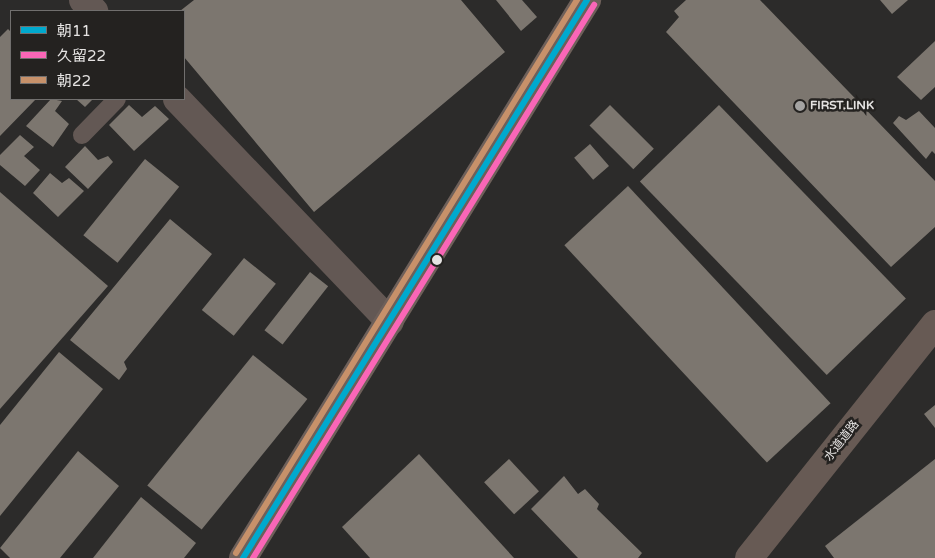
<!DOCTYPE html>
<meta charset="utf-8">
<style>
body{margin:0}
#map{position:relative;width:935px;height:558px;overflow:hidden;background:#2c2b2a;font-family:"Varela Round","Noto Sans JP",sans-serif}
div>[style]{position:absolute}
.building>*{inset:0;background:#7c766f;transform-origin:0 0}
.lane>*{height:18px;margin:-9px;padding:0 9px;transform-origin:9px;border-radius:9px;background:#635854}
.street>*{height:28px;margin:-14px;padding:0 14px;transform-origin:14px;border-radius:14px;background:#635854}
.secondary>*{height:28px;margin:-14px;padding:0 14px;transform-origin:14px;border-radius:14px;background:#675a54}
.primary>*{height:28px;margin:-14px;padding:0 14px;transform-origin:14px;border-radius:14px;background:#6e605a}
.bus-1>*{height:6px;margin:-3px;padding:0 3px;transform-origin:3px;border-radius:3px;background:#00a9ce}
.bus-2>*{height:6px;margin:-3px;padding:0 3px;transform-origin:3px;border-radius:3px;background:#fa66b7}
.bus-3>*{height:6px;margin:-3px;padding:0 3px;transform-origin:3px;border-radius:3px;background:#c7916a}
.dots>*{width:14px;height:14px;translate:-50% -50%;box-sizing:border-box;border:2px solid #242220;border-radius:50%}
span{translate:-50% -50%;white-space:nowrap;text-align:center;line-height:1.15;-webkit-text-stroke:5px #242220;paint-order:stroke}
.poi-label{font-size:12px;color:#e5e3e2;font-weight:700}
.left{translate:0 -50%;text-align:left}
.street-label{font-size:12px;color:#e5e3e2}
.legend{position:absolute;left:10px;top:10px;width:175px;height:90px;box-sizing:border-box;background:#242220;border:1px solid #716f6e;margin:0;padding:6px 9px;list-style:none;font-size:15px;color:#e5e3e2}
.legend li{display:flex;align-items:center;gap:10px;height:25px}
.legend b{width:25px;border:1px solid #716f6e}
</style>
<div id="map">
<div class="building">
<i style="clip-path:polygon(194px 0,461px 0,505px 52px,314px 212px,184px 57px,184px 11px,180px 11px)"></i>
<i style="clip-path:polygon(496px 0,522px 0,537px 17px,521px 31px)"></i>
<i style="clip-path:polygon(686px 0,760px 0,935px 181px,935px 227px,891px 267px,666px 32px,679px 17px,674px 11px)"></i>
<i style="clip-path:polygon(880px 0,908px 0,892px 14px)"></i>
<i style="clip-path:polygon(8px 29px,11px 32px,11px 99px,36px 99px,0 136px,0 37px)"></i>
<i style="clip-path:polygon(935px 41px,935px 87px,921px 100px,897px 77px)"></i>
<i style="clip-path:polygon(51px 99px,62px 101px,55px 111px,69px 124px,53px 147px,26px 126px)"></i>
<i style="clip-path:polygon(76px 99px,93px 99px,85px 107px)"></i>
<i style="clip-path:polygon(129px 105px,142px 117px,155px 106px,169px 119px,134px 151px,109px 125px)"></i>
<i style="left:610px;top:105px;width:62px;height:29px;rotate:45deg"></i>
<i style="left:719px;top:105px;width:269px;height:110px;rotate:46deg"></i>
<i style="clip-path:polygon(919px 111px,935px 128px,935px 154px,932px 151px,926px 159px,893px 123px,899px 116px,906px 120px)"></i>
<i style="clip-path:polygon(20px 135px,34px 147px,24px 156px,40px 170px,25px 186px,0 165px,0 155px)"></i>
<i style="left:590px;top:144px;width:29px;height:21px;rotate:49deg"></i>
<i style="clip-path:polygon(85px 146px,98px 160px,108px 156px,113px 162px,88px 189px,65px 167px)"></i>
<i style="left:145px;top:159px;width:44px;height:98px;rotate:39deg"></i>
<i style="clip-path:polygon(50px 173px,62px 183px,69px 178px,84px 191px,58px 217px,33px 193px)"></i>
<i style="left:628px;top:186px;width:297px;height:87px;rotate:47deg"></i>
<i style="clip-path:polygon(0 192px,108px 286px,0 409px)"></i>
<i style="clip-path:polygon(170px 219px,212px 254px,124px 362px,127px 369px,119px 380px,70px 340px)"></i>
<i style="left:244px;top:258px;width:41px;height:67px;rotate:39deg"></i>
<i style="left:310px;top:272px;width:23px;height:74px;rotate:38deg"></i>
<i style="clip-path:polygon(59px 352px,103px 389px,0 516px,0 425px)"></i>
<i style="left:253px;top:355px;width:70px;height:168px;rotate:39deg"></i>
<i style="clip-path:polygon(935px 405px,935px 428px,924px 414px)"></i>
<i style="clip-path:polygon(78px 451px,119px 486px,60px 558px,10px 558px,0 548px)"></i>
<i style="clip-path:polygon(419px 454px,514px 558px,370px 558px,342px 527px)"></i>
<i style="left:509px;top:459px;width:44px;height:34px;rotate:47deg"></i>
<i style="clip-path:polygon(935px 459px,935px 558px,834px 558px,825px 546px)"></i>
<i style="clip-path:polygon(564px 476px,578px 494px,585px 489px,599px 504px,597px 509px,642px 553px,638px 558px,578px 558px,531px 509px)"></i>
<i style="clip-path:polygon(141px 497px,196px 543px,184px 558px,93px 558px)"></i>
</div>
<div class="lane">
<i style="left:82px;top:135px;width:50px;rotate:-45.8deg"></i>
</div>
<div class="street">
<i style="left:83px;top:0;width:16px;rotate:45deg"></i>
<i style="left:177px;top:99px;width:308px;rotate:46.3deg"></i>
</div>
<div class="secondary">
<i style="left:749px;top:558px;width:299px;rotate:-51.5deg"></i>
</div>
<div class="primary">
<i style="left:243px;top:558px;width:656px;rotate:-58.35deg"></i>
</div>
<div class="bus-1">
<i style="left:243px;top:558px;width:656px;rotate:-58.35deg"></i>
</div>
<div class="bus-2">
<i style="left:253px;top:558px;width:650px;rotate:-58.34deg"></i>
</div>
<div class="bus-3">
<i style="left:236px;top:553px;width:650px;rotate:-58.34deg"></i>
</div>
<div class="dots">
<i style="left:800px;top:106px;background:#a4a3a2"></i>
<i style="left:437px;top:260px;background:#e5e3e2"></i>
</div>
<div class="poi-label">
<span class="left" style="left:810px;top:106px">FIRST.LINK</span>
</div>
<div class="street-label">
<span style="left:842px;top:441px;rotate:-52deg">水道道路</span>
</div>
<ul class="legend">
<li><b style="height:6px;background:#00a9ce"></b>朝11</li>
<li><b style="height:6px;background:#fa66b7"></b>久留22</li>
<li><b style="height:6px;background:#c7916a"></b>朝22</li>
</ul>
</div>
